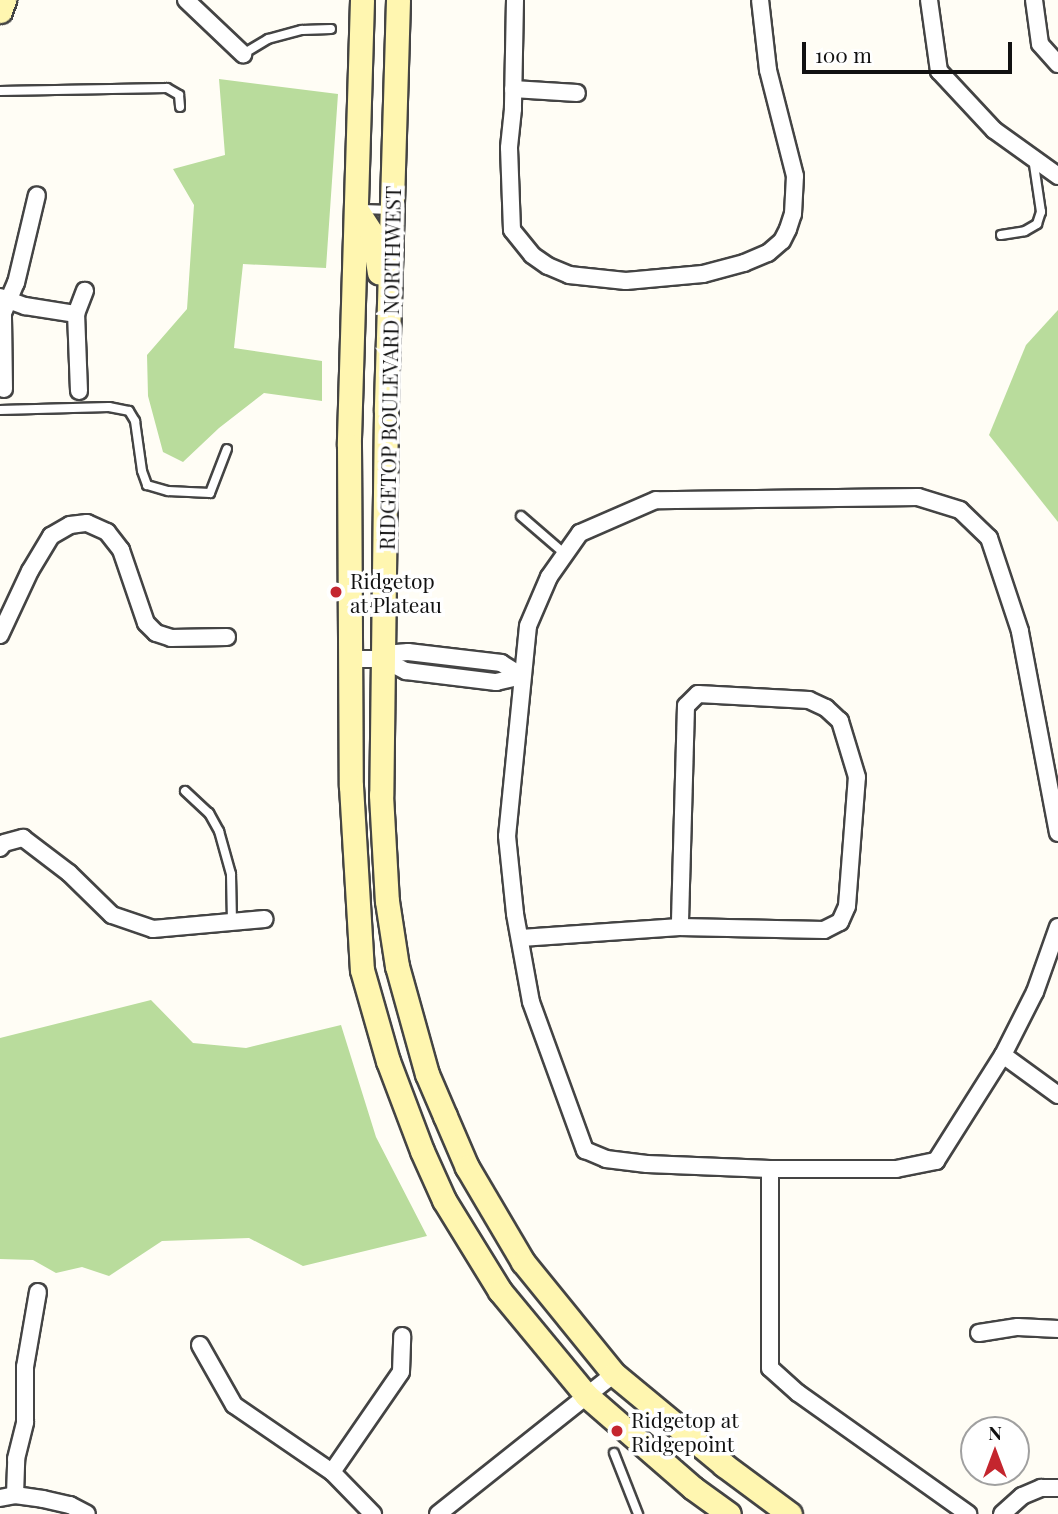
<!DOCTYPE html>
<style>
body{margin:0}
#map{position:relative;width:1058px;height:1514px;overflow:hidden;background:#fffdf5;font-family:"Playfair Display",serif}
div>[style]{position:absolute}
.forest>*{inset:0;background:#b9dc9c}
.roads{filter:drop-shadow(2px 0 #444) drop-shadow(-2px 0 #444) drop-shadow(0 2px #444) drop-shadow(0 -2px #444)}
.lane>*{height:8px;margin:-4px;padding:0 4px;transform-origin:4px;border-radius:4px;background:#fff}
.street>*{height:16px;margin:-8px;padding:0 8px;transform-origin:8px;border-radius:8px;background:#fff}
.secondary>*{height:23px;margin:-11.5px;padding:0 11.5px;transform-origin:11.5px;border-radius:11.5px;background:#fff6b0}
.dots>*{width:19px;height:19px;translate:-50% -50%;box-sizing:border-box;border:4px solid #fff;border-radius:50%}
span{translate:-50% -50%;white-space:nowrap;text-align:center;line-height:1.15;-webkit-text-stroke:7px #fff;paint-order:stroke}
.street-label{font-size:21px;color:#111}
.poi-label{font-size:21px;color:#111}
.left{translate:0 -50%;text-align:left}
.north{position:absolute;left:960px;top:1416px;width:70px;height:70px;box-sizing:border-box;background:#fff;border:2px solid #a0a0a0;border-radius:50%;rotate:0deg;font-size:19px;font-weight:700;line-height:28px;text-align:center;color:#111}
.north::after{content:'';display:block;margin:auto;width:24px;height:32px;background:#c4262e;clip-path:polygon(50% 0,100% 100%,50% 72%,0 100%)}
.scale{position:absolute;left:802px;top:42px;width:210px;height:32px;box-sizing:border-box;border:4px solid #111;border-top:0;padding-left:9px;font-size:21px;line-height:24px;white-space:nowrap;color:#111;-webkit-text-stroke:5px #fff;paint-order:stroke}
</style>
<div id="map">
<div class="forest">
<i style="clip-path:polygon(219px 79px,338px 94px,326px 268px,243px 264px,234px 348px,322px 361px,322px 401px,264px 393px,219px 428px,183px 462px,163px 452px,148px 396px,147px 355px,187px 309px,194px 205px,173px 169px,225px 155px)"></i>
<i style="clip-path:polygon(1058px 310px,1058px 522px,989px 435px,1026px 345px)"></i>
<i style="clip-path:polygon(151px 1000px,193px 1043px,246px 1048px,341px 1025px,376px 1137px,427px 1236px,303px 1266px,249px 1238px,162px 1241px,109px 1276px,82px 1267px,56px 1273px,33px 1260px,0 1259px,0 1038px)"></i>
</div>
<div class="roads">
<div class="lane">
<i style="left:243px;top:54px;width:29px;rotate:-31deg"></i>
<i style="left:268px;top:39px;width:35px;rotate:-15deg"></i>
<i style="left:302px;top:30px;width:29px;rotate:-2deg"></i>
<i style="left:0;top:91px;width:167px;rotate:-1deg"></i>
<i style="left:167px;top:88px;width:14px;rotate:30deg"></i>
<i style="left:179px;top:95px;width:12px;rotate:85deg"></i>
<i style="left:362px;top:209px;width:29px;rotate:2deg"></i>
<i style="left:1001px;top:235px;width:24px;rotate:-9deg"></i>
<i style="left:1025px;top:231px;width:14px;rotate:-30deg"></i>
<i style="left:1037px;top:224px;width:13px;rotate:-72deg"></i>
<i style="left:1041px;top:212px;width:55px;rotate:-98.4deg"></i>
<i style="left:0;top:410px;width:109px;rotate:-1.6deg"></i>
<i style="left:109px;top:407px;width:20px;rotate:11deg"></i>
<i style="left:129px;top:411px;width:12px;rotate:59deg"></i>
<i style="left:135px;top:421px;width:50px;rotate:82deg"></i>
<i style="left:142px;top:471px;width:15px;rotate:70deg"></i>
<i style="left:147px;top:485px;width:22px;rotate:16deg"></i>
<i style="left:168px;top:491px;width:42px;rotate:2.7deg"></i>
<i style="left:210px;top:493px;width:47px;rotate:-68.9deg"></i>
<i style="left:521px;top:516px;width:58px;rotate:40.8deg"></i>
<i style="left:185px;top:791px;width:33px;rotate:43deg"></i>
<i style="left:209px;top:813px;width:21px;rotate:61deg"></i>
<i style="left:219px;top:831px;width:45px;rotate:74.4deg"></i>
<i style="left:231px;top:874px;width:49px;rotate:88.8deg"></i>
<i style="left:614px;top:1453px;width:66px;rotate:68.5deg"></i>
</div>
<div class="street">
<i style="left:186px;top:0;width:79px;rotate:43.5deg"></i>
<i style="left:515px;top:0;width:109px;rotate:91.1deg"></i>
<i style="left:513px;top:109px;width:39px;rotate:96deg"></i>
<i style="left:509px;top:148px;width:82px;rotate:87.9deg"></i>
<i style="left:512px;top:230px;width:32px;rotate:51deg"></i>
<i style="left:532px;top:255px;width:19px;rotate:35deg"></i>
<i style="left:548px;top:266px;width:23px;rotate:23deg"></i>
<i style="left:569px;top:275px;width:57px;rotate:6deg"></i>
<i style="left:626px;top:281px;width:77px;rotate:-5.2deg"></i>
<i style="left:703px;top:274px;width:42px;rotate:-15deg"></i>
<i style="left:744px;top:263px;width:26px;rotate:-23deg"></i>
<i style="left:768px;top:253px;width:18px;rotate:-41deg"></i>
<i style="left:782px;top:241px;width:13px;rotate:-63deg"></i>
<i style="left:788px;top:229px;width:16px;rotate:-72deg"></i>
<i style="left:793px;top:214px;width:38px;rotate:-87deg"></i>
<i style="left:795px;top:176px;width:109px;rotate:-104.3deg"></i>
<i style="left:768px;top:70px;width:70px;rotate:-96.5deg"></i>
<i style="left:929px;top:0;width:72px;rotate:82deg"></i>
<i style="left:939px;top:71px;width:81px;rotate:47deg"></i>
<i style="left:994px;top:130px;width:79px;rotate:35.7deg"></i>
<i style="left:1034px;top:0;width:44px;rotate:82.2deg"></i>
<i style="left:1040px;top:44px;width:27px;rotate:48deg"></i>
<i style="left:513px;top:89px;width:64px;rotate:3.6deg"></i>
<i style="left:0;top:297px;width:27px;rotate:20deg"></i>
<i style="left:25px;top:306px;width:52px;rotate:8.9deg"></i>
<i style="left:4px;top:389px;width:76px;rotate:-90.8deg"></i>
<i style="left:3px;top:313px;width:33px;rotate:-67deg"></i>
<i style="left:16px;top:283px;width:90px;rotate:-76.6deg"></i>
<i style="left:79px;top:391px;width:77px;rotate:-92.2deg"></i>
<i style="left:76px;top:314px;width:25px;rotate:-69deg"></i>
<i style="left:0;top:635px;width:71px;rotate:-64.9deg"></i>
<i style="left:30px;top:571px;width:41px;rotate:-59deg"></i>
<i style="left:51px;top:536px;width:22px;rotate:-30deg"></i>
<i style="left:70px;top:525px;width:17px;rotate:-7deg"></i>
<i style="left:87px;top:523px;width:22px;rotate:24deg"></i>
<i style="left:107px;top:532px;width:23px;rotate:52deg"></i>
<i style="left:121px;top:550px;width:77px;rotate:71.1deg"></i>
<i style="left:146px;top:623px;width:14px;rotate:45deg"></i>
<i style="left:156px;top:633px;width:16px;rotate:18deg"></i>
<i style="left:171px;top:638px;width:56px;rotate:-1deg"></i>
<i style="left:351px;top:659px;width:32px"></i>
<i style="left:383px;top:659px;width:14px;rotate:-25deg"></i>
<i style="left:396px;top:653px;width:12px;rotate:-5deg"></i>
<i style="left:408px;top:652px;width:94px;rotate:6.7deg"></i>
<i style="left:501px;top:663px;width:25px;rotate:32deg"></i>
<i style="left:383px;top:659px;width:26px;rotate:28deg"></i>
<i style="left:406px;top:671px;width:91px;rotate:7deg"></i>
<i style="left:496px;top:682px;width:27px;rotate:-13deg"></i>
<i style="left:1058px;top:833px;width:206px;rotate:-100.7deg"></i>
<i style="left:1020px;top:631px;width:98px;rotate:-108.4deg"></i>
<i style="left:989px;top:538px;width:40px;rotate:-136deg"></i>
<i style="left:960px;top:510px;width:44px;rotate:-162.8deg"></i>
<i style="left:918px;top:497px;width:262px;rotate:179.3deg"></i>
<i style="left:656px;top:500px;width:83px;rotate:156.5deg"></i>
<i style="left:580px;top:533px;width:54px;rotate:125.2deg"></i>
<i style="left:549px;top:577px;width:53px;rotate:113.2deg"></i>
<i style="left:528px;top:626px;width:211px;rotate:95.7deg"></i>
<i style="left:507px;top:836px;width:78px;rotate:84.1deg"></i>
<i style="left:515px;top:914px;width:89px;rotate:79.7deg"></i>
<i style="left:531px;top:1002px;width:158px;rotate:70deg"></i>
<i style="left:585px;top:1150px;width:23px;rotate:23deg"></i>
<i style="left:606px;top:1159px;width:41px;rotate:7deg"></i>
<i style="left:647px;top:1164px;width:123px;rotate:2.3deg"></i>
<i style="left:770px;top:1169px;width:126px"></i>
<i style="left:896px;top:1169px;width:41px;rotate:-11.3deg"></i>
<i style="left:936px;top:1161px;width:125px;rotate:-57.7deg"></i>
<i style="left:1003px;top:1055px;width:71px;rotate:-63.1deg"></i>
<i style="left:1035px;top:992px;width:69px;rotate:-70.5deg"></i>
<i style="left:0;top:848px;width:6px;rotate:-51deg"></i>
<i style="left:4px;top:843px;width:20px;rotate:-15deg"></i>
<i style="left:23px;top:838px;width:58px;rotate:37.3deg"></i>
<i style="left:69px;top:873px;width:60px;rotate:44.3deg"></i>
<i style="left:112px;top:915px;width:43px;rotate:18.9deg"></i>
<i style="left:153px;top:929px;width:112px;rotate:-5.1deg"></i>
<i style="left:521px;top:938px;width:159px;rotate:-4deg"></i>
<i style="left:680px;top:927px;width:144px;rotate:1.2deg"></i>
<i style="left:824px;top:930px;width:18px;rotate:-27deg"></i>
<i style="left:840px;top:922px;width:17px;rotate:-66deg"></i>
<i style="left:847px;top:906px;width:129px;rotate:-85.6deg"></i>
<i style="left:857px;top:777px;width:59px;rotate:-106.9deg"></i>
<i style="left:840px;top:721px;width:19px;rotate:-137deg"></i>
<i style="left:826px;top:708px;width:19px;rotate:-155deg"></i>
<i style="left:809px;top:700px;width:111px;rotate:-176.9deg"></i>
<i style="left:698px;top:694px;width:17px;rotate:135deg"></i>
<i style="left:686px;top:706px;width:221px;rotate:91.6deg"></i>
<i style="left:1003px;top:1055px;width:68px;rotate:36deg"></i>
<i style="left:770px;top:1169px;width:199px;rotate:90deg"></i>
<i style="left:770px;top:1368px;width:38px;rotate:42deg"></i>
<i style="left:798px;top:1393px;width:209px;rotate:35.4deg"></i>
<i style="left:979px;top:1333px;width:39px;rotate:-9deg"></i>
<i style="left:1018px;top:1327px;width:40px;rotate:2.9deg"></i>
<i style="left:200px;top:1345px;width:69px;rotate:60.5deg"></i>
<i style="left:234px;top:1405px;width:119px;rotate:34.4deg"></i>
<i style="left:332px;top:1472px;width:59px;rotate:45.7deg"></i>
<i style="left:332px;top:1472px;width:121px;rotate:-55.4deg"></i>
<i style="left:401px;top:1372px;width:36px;rotate:-88deg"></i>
<i style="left:15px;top:1495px;width:36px;rotate:-88deg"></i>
<i style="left:16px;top:1459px;width:38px;rotate:-76deg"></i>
<i style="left:25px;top:1422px;width:55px;rotate:-90deg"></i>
<i style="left:25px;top:1367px;width:76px;rotate:-80.2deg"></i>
<i style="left:0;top:1498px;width:15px;rotate:-11deg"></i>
<i style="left:15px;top:1495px;width:28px;rotate:8deg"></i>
<i style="left:43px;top:1499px;width:28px;rotate:13deg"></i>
<i style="left:70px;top:1505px;width:19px;rotate:28deg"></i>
<i style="left:438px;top:1514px;width:225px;rotate:-38.5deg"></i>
<i style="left:1002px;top:1514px;width:27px;rotate:-42deg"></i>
<i style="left:1022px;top:1496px;width:21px;rotate:-23deg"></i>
<i style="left:1041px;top:1488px;width:17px"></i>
</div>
<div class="secondary">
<i style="left:362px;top:0;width:445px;rotate:91.7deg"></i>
<i style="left:349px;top:445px;width:341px;rotate:89.7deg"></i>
<i style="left:351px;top:786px;width:184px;rotate:86.6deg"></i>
<i style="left:362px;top:970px;width:95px;rotate:74.1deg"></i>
<i style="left:388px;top:1061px;width:96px;rotate:69.3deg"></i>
<i style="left:422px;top:1151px;width:54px;rotate:65.8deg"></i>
<i style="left:444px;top:1200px;width:107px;rotate:58.4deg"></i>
<i style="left:500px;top:1291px;width:135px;rotate:50.4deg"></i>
<i style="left:586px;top:1395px;width:142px;rotate:41deg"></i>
<i style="left:693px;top:1488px;width:44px;rotate:35.8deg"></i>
<i style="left:398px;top:0;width:411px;rotate:91.7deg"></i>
<i style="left:386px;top:411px;width:384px;rotate:90.7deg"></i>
<i style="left:381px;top:795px;width:106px;rotate:86.8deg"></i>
<i style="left:387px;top:901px;width:66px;rotate:81.3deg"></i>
<i style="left:397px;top:966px;width:112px;rotate:74.5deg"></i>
<i style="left:427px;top:1074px;width:46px;rotate:66.8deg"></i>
<i style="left:445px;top:1116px;width:56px;rotate:66.7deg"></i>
<i style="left:467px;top:1167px;width:110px;rotate:59.5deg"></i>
<i style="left:523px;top:1262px;width:144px;rotate:50.9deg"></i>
<i style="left:614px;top:1374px;width:143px;rotate:39.6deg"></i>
<i style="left:724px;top:1465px;width:82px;rotate:36.6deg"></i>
<i style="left:0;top:11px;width:12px;rotate:-70deg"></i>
<i style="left:356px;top:209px;width:31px;rotate:57deg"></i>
<i style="left:373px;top:235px;width:38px;rotate:81deg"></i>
</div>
</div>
<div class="dots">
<i style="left:336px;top:592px;background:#c4262e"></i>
<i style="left:617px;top:1431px;background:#c4262e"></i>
</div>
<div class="street-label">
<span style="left:389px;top:368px;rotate:-89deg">RIDGETOP BOULEVARD NORTHWEST</span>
</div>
<div class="poi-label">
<span class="left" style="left:350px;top:592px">Ridgetop<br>at Plateau</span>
<span class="left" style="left:631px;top:1431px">Ridgetop at<br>Ridgepoint</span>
</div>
<div class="north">N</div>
<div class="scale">100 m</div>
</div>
